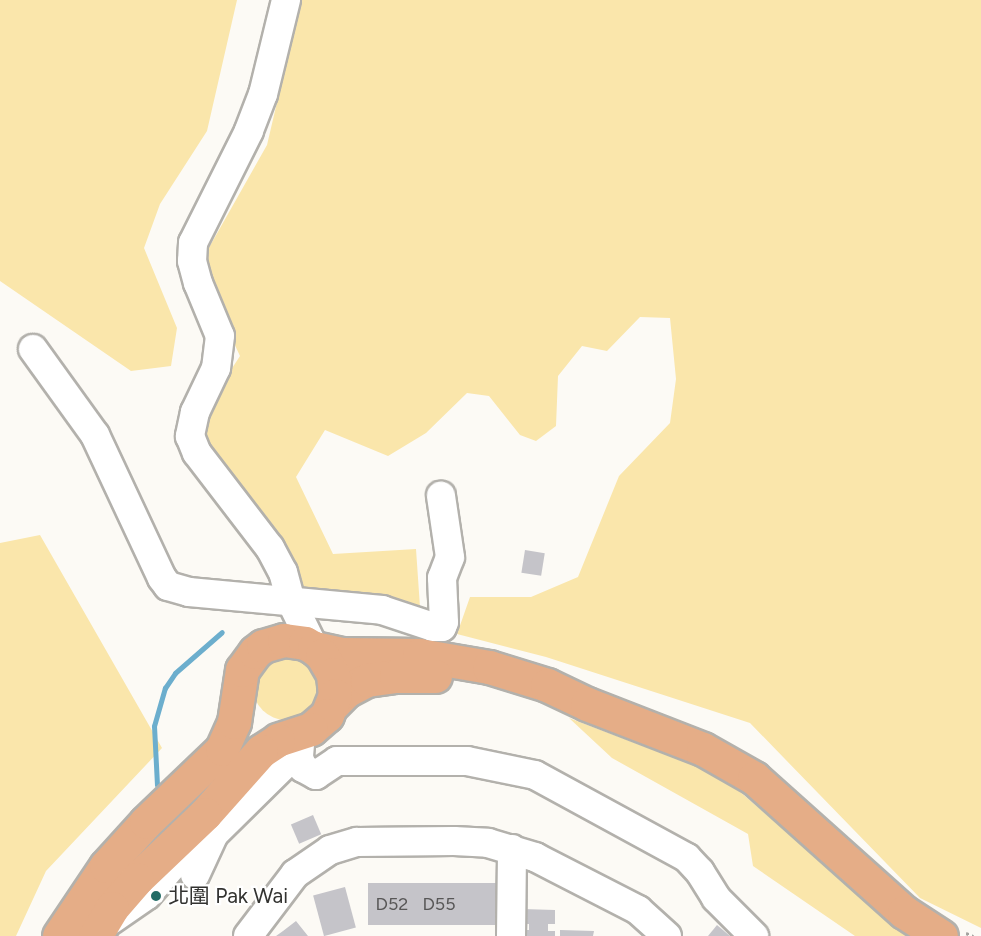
<!DOCTYPE html>
<meta charset="utf-8">
<style>
body{margin:0}
#map{position:relative;width:981px;height:936px;overflow:hidden;background:#fcfaf5;font-family:Figtree,"Noto Sans TC",sans-serif}
div>[style]{position:absolute}
.green>*{inset:0;background:#fae6ab}
.round{border-radius:50%}
.stream>*{height:5px;margin:-2.5px;padding:0 2.5px;transform-origin:2.5px;border-radius:2.5px;background:#6caecd}
.building>*{inset:0;background:#c5c4c9;transform-origin:0 0}
.path>*{height:3px;margin-top:-1.5px;transform-origin:0;background:repeating-linear-gradient(90deg,#a5a3a0 0 3px,transparent 0 6px)}
.roads{filter:drop-shadow(2px 0 #b3b1ac) drop-shadow(-2px 0 #b3b1ac) drop-shadow(0 2px #b3b1ac) drop-shadow(0 -2px #b3b1ac)}
.minor>*{height:28px;margin:-14px;padding:0 14px;transform-origin:14px;border-radius:14px;background:#fff}
.major>*{height:33px;margin:-16.5px;padding:0 16.5px;transform-origin:16.5px;border-radius:16.5px;background:#e5ad87}
.dots>*{width:16px;height:16px;translate:-50% -50%;box-sizing:border-box;border:3px solid #fff;border-radius:50%}
span{translate:-50% -50%;white-space:nowrap;text-align:center;line-height:1.15;-webkit-text-stroke:4.5px #fff;paint-order:stroke}
.number-label{font-size:18px;color:#585757}
.number-label span{-webkit-text-stroke-width:0}
.poi-label{font-size:21px;color:#333331}
.left{translate:0 -50%;text-align:left}
</style>
<div id="map">
<div class="green">
<i style="clip-path:polygon(0 0,237px 0,207px 131px,160px 204px,144px 248px,177px 328px,171px 366px,131px 371px,0 281px)"></i>
<i style="clip-path:polygon(301px 0,981px 0,981px 928px,920px 898px,750px 723px,546px 657px,457px 634px,470px 597px,531px 597px,578px 577px,619px 476px,670px 423px,676px 379px,670px 318px,640px 317px,607px 351px,582px 346px,558px 376px,556px 426px,536px 441px,520px 435px,489px 396px,467px 393px,426px 433px,388px 456px,325px 430px,296px 477px,333px 554px,416px 549px,420px 607px,309px 590px,294px 579px,262px 511px,193px 428px,240px 356px,198px 267px,267px 145px)"></i>
<i style="clip-path:polygon(40px 535px,162px 748px,46px 871px,16px 936px,0 936px,0 543px)"></i>
<i class="round" style="left:253px;top:654px;width:66px;height:66px"></i>
<i style="clip-path:polygon(569px 718px,696px 766px,731px 784px,907px 936px,855px 936px,753px 866px,748px 834px,612px 758px)"></i>
</div>
<div class="stream">
<i style="left:157px;top:785px;width:59px;rotate:-92.9deg"></i>
<i style="left:154px;top:726px;width:40px;rotate:-74deg"></i>
<i style="left:165px;top:688px;width:18px;rotate:-56deg"></i>
<i style="left:175px;top:673px;width:62px;rotate:-41.1deg"></i>
</div>
<div class="building">
<i style="left:525px;top:550px;width:20px;height:23px;rotate:9deg"></i>
<i style="left:313px;top:815px;width:21px;height:24px;rotate:67deg"></i>
<i style="left:368px;top:883px;width:128px;height:42px"></i>
<i style="left:345px;top:887px;width:42px;height:33px;rotate:75deg"></i>
<i style="clip-path:polygon(522px 909px,555px 910px,555px 924px,548px 924px,548px 931px,555px 931px,555px 936px,522px 936px,522px 930px,529px 930px,529px 924px,522px 924px)"></i>
<i style="clip-path:polygon(296px 921px,308px 936px,276px 936px,283px 931px)"></i>
<i style="clip-path:polygon(717px 925px,730px 936px,708px 936px)"></i>
<i style="clip-path:polygon(560px 930px,594px 931px,593px 936px,560px 936px)"></i>
</div>
<div class="path">
<i style="left:966px;top:933px;width:8px;rotate:23deg"></i>
</div>
<div class="roads">
<div class="minor">
<i style="left:286px;top:0;width:97px;rotate:103.7deg"></i>
<i style="left:263px;top:94px;width:40px;rotate:111deg"></i>
<i style="left:249px;top:131px;width:125px;rotate:116.6deg"></i>
<i style="left:193px;top:243px;width:18px;rotate:93deg"></i>
<i style="left:192px;top:261px;width:23px;rotate:75deg"></i>
<i style="left:198px;top:283px;width:57px;rotate:67.5deg"></i>
<i style="left:220px;top:336px;width:32px;rotate:97deg"></i>
<i style="left:216px;top:368px;width:49px;rotate:115.5deg"></i>
<i style="left:195px;top:412px;width:25px;rotate:102deg"></i>
<i style="left:190px;top:436px;width:18px;rotate:68deg"></i>
<i style="left:197px;top:453px;width:120px;rotate:52.5deg"></i>
<i style="left:270px;top:548px;width:27px;rotate:62deg"></i>
<i style="left:283px;top:572px;width:30px;rotate:75deg"></i>
<i style="left:291px;top:601px;width:52px;rotate:63.9deg"></i>
<i style="left:33px;top:349px;width:106px;rotate:54.2deg"></i>
<i style="left:95px;top:435px;width:158px;rotate:64.9deg"></i>
<i style="left:162px;top:578px;width:10px;rotate:53deg"></i>
<i style="left:168px;top:586px;width:22px;rotate:16deg"></i>
<i style="left:189px;top:592px;width:194px;rotate:5.3deg"></i>
<i style="left:382px;top:610px;width:54px;rotate:18.4deg"></i>
<i style="left:433px;top:627px;width:9px"></i>
<i style="left:442px;top:627px;width:5px;rotate:-68deg"></i>
<i style="left:444px;top:622px;width:44px;rotate:-92.6deg"></i>
<i style="left:442px;top:578px;width:22px;rotate:-69deg"></i>
<i style="left:450px;top:557px;width:62px;rotate:-98.4deg"></i>
<i style="left:301px;top:733px;width:25px;rotate:95deg"></i>
<i style="left:299px;top:758px;width:11px;rotate:68deg"></i>
<i style="left:303px;top:768px;width:15px;rotate:28deg"></i>
<i style="left:316px;top:775px;width:25px;rotate:-34deg"></i>
<i style="left:337px;top:761px;width:130px"></i>
<i style="left:467px;top:761px;width:69px;rotate:11.6deg"></i>
<i style="left:535px;top:775px;width:173px;rotate:28.6deg"></i>
<i style="left:687px;top:858px;width:19px;rotate:47deg"></i>
<i style="left:700px;top:872px;width:31px;rotate:58deg"></i>
<i style="left:716px;top:898px;width:54px;rotate:45deg"></i>
<i style="left:195px;top:875px;width:45px;rotate:-65.1deg"></i>
<i style="left:214px;top:834px;width:104px;rotate:-44.6deg"></i>
<i style="left:288px;top:761px;width:11px;rotate:-15deg"></i>
<i style="left:111px;top:920px;width:44px;rotate:-34.8deg"></i>
<i style="left:147px;top:895px;width:37px;rotate:-49deg"></i>
<i style="left:171px;top:867px;width:18px;rotate:-63deg"></i>
<i style="left:248px;top:936px;width:78px;rotate:-52.8deg"></i>
<i style="left:295px;top:874px;width:42px;rotate:-34.4deg"></i>
<i style="left:330px;top:850px;width:28px;rotate:-17deg"></i>
<i style="left:357px;top:842px;width:97px;rotate:-0.6deg"></i>
<i style="left:454px;top:841px;width:34px;rotate:3deg"></i>
<i style="left:488px;top:843px;width:49px;rotate:16.6deg"></i>
<i style="left:535px;top:857px;width:116px;rotate:27.2deg"></i>
<i style="left:638px;top:910px;width:39px;rotate:42deg"></i>
<i style="left:511px;top:936px;width:87px;rotate:-89.3deg"></i>
</div>
<div class="major">
<i style="left:314px;top:648px;width:29px;rotate:12deg"></i>
<i style="left:342px;top:654px;width:77px;rotate:0.7deg"></i>
<i style="left:419px;top:655px;width:71px;rotate:9.7deg"></i>
<i style="left:489px;top:667px;width:61px;rotate:17.2deg"></i>
<i style="left:547px;top:685px;width:44px;rotate:25.4deg"></i>
<i style="left:587px;top:704px;width:124px;rotate:21.2deg"></i>
<i style="left:703px;top:749px;width:59px;rotate:29.6deg"></i>
<i style="left:754px;top:778px;width:201px;rotate:41.8deg"></i>
<i style="left:904px;top:912px;width:44px;rotate:33deg"></i>
<i style="left:332px;top:705px;width:20px;rotate:-45deg"></i>
<i style="left:346px;top:691px;width:24px;rotate:-28deg"></i>
<i style="left:367px;top:680px;width:29px;rotate:-8deg"></i>
<i style="left:396px;top:676px;width:39px"></i>
<i style="left:59px;top:936px;width:84px;rotate:-56.1deg"></i>
<i style="left:106px;top:866px;width:59px;rotate:-47.7deg"></i>
<i style="left:146px;top:822px;width:105px;rotate:-43.8deg"></i>
<i style="left:222px;top:749px;width:30px;rotate:-66deg"></i>
<i style="left:234px;top:722px;width:53px;rotate:-81.3deg"></i>
<i style="left:242px;top:670px;width:22px;rotate:-54deg"></i>
<i style="left:255px;top:652px;width:10px;rotate:-37deg"></i>
<i style="left:263px;top:646px;width:22px;rotate:-16deg"></i>
<i style="left:284px;top:640px;width:21px;rotate:8deg"></i>
<i style="left:305px;top:643px;width:10px;rotate:29deg"></i>
<i style="left:314px;top:648px;width:11px;rotate:41deg"></i>
<i style="left:322px;top:655px;width:22px;rotate:60deg"></i>
<i style="left:333px;top:674px;width:21px;rotate:85deg"></i>
<i style="left:335px;top:695px;width:22px;rotate:112deg"></i>
<i style="left:327px;top:715px;width:21px;rotate:139deg"></i>
<i style="left:311px;top:729px;width:35px;rotate:162deg"></i>
<i style="left:278px;top:740px;width:20px;rotate:147deg"></i>
<i style="left:261px;top:751px;width:84px;rotate:131.6deg"></i>
<i style="left:205px;top:814px;width:94px;rotate:136.3deg"></i>
<i style="left:137px;top:879px;width:38px;rotate:131deg"></i>
<i style="left:112px;top:908px;width:33px;rotate:121deg"></i>
</div>
</div>
<div class="dots">
<i style="left:156px;top:896px;background:#226c66"></i>
</div>
<div class="number-label">
<span style="left:392px;top:904px">D52</span>
<span style="left:439px;top:904px">D55</span>
</div>
<div class="poi-label">
<span class="left" style="left:168px;top:896px">北圍 Pak Wai</span>
</div>
</div>
